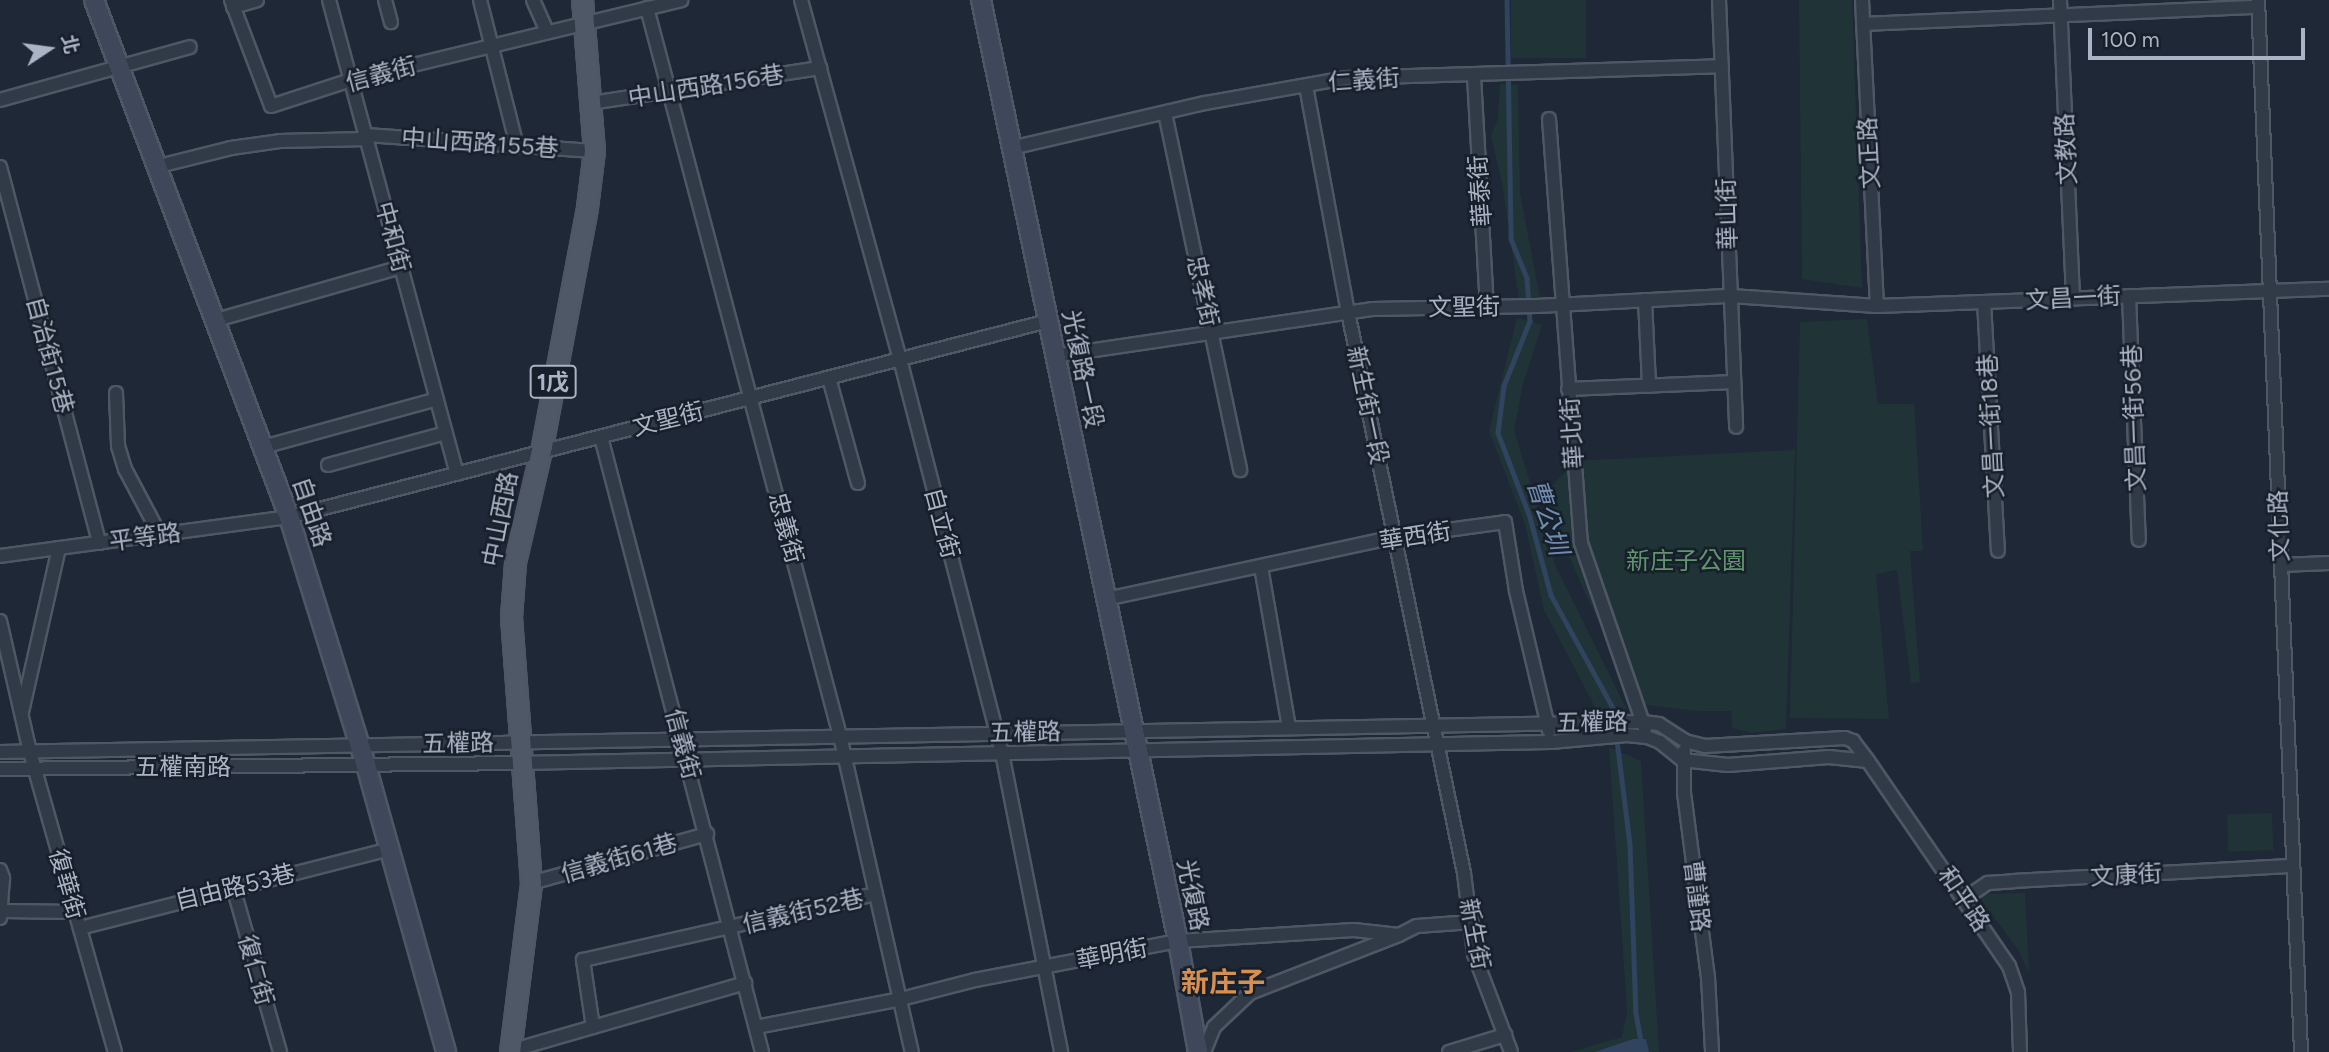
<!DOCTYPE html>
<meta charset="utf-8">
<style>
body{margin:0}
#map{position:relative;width:2329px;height:1052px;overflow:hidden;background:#1e2836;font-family:Figtree,"Noto Sans TC",sans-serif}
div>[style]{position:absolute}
.green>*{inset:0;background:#203437;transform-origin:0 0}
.water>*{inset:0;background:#30435f}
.stream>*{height:4.5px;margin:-2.25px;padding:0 2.25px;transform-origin:2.25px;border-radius:2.25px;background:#30435f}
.roads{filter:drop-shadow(2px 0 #4f5765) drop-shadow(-2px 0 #4f5765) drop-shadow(0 2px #4f5765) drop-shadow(0 -2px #4f5765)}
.street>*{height:12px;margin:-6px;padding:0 6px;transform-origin:6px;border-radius:6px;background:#313a47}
.secondary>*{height:18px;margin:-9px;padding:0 9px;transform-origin:9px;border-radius:9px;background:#3f485a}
.primary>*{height:19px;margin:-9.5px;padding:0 9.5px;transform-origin:9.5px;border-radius:9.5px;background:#4f5867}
span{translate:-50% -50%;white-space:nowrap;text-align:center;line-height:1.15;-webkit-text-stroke:5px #171f2b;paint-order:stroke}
.shield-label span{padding:2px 5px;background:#171f2b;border:2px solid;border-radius:5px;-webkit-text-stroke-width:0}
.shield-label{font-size:23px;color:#abb4c4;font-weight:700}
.street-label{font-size:24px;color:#abb4c4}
.park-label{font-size:24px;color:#62956f}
.water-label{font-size:26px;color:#718aaf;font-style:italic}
.quarter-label{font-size:28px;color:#d89052;font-weight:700}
.north{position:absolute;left:14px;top:14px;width:70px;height:70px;-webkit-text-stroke:5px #171f2b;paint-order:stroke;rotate:77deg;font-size:19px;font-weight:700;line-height:28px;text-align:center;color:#abb4c4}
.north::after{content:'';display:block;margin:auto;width:24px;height:32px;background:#abb4c4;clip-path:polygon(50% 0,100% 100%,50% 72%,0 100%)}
.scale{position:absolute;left:2088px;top:28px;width:217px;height:32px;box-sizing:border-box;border:4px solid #abb4c4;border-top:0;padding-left:9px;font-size:21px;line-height:24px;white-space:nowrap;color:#abb4c4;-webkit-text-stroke:5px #171f2b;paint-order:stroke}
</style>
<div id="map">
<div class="green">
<i style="left:1511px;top:0;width:75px;height:58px"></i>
<i style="clip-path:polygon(1799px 0,1852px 0,1862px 288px,1802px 279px)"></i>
<i style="clip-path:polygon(1500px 84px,1518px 85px,1520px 193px,1540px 298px,1519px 299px,1502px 183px,1491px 136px,1498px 118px)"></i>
<i style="clip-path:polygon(1517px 318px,1542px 325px,1523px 384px,1514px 430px,1556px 567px,1632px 720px,1596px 709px,1544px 610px,1525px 524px,1489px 431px)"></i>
<i style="clip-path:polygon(1867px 319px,1878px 404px,1914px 404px,1923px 551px,1910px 551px,1920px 682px,1911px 683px,1897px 570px,1876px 574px,1889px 719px,1790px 718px,1800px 322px)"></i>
<i style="clip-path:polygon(1795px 450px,1786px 729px,1751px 733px,1732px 728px,1731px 711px,1697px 711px,1640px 704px,1586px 595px,1543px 496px,1575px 461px)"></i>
<i style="clip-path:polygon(1609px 747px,1641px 761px,1659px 1052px,1571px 1052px,1622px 1037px,1627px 1011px)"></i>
<i style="left:2272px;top:813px;width:37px;height:45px;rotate:88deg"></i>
<i style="clip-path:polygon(2025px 893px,2029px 973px,2019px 951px,1982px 901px,1982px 896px,1988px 894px)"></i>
</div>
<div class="water">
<i style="clip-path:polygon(1633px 1039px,1646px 1039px,1649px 1052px,1595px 1052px)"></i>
</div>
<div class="stream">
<i style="left:1507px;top:0;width:239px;rotate:89deg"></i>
<i style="left:1511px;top:239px;width:42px;rotate:67.7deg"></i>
<i style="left:1527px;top:278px;width:43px;rotate:86deg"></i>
<i style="left:1530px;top:321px;width:70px;rotate:111.8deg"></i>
<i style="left:1504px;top:386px;width:47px;rotate:97.3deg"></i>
<i style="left:1498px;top:433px;width:90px;rotate:69.1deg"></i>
<i style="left:1530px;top:517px;width:81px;rotate:74.9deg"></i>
<i style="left:1551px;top:595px;width:129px;rotate:61.2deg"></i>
<i style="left:1613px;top:708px;width:137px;rotate:82.9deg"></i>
<i style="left:1630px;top:844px;width:169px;rotate:88deg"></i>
<i style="left:1636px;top:1013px;width:40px;rotate:80deg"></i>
</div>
<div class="roads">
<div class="street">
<i style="left:231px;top:0;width:113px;rotate:69.3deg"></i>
<i style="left:271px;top:106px;width:84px;rotate:-18deg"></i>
<i style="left:351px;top:80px;width:340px;rotate:-13.6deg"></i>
<i style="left:329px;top:0;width:491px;rotate:74.9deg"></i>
<i style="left:385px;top:0;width:23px;rotate:75deg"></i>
<i style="left:480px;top:0;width:151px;rotate:75.8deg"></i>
<i style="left:533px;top:0;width:35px;rotate:66deg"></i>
<i style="left:801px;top:0;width:372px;rotate:74.6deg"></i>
<i style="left:900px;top:359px;width:407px;rotate:75.5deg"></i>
<i style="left:1002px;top:753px;width:305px;rotate:78.8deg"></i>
<i style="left:1719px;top:0;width:427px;rotate:87.7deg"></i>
<i style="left:1862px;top:0;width:306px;rotate:87.2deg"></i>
<i style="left:2060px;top:0;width:298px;rotate:87.5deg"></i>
<i style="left:2258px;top:0;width:1053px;rotate:87.66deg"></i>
<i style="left:233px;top:7px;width:25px;rotate:-16deg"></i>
<i style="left:647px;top:8px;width:753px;rotate:75.15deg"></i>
<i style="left:840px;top:736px;width:324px;rotate:77.2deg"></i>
<i style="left:1863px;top:24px;width:395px;rotate:-2.5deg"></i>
<i style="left:1474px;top:76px;width:231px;rotate:86.8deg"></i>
<i style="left:1306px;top:86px;width:230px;rotate:79.5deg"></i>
<i style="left:1348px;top:312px;width:573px;rotate:78.32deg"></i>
<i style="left:1464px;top:873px;width:82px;rotate:83deg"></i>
<i style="left:1474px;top:954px;width:105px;rotate:69.3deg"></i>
<i style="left:0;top:100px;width:197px;rotate:-15.6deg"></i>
<i style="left:591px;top:103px;width:232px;rotate:-8.7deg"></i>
<i style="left:1165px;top:113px;width:365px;rotate:78.1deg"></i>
<i style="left:1549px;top:119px;width:425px;rotate:85.7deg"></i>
<i style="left:1581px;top:543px;width:197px;rotate:71deg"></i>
<i style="left:365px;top:135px;width:230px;rotate:4deg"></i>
<i style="left:1011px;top:148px;width:199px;rotate:-13.1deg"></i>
<i style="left:1205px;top:103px;width:142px;rotate:-10.1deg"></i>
<i style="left:1345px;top:78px;width:377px;rotate:-1.8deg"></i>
<i style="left:159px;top:166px;width:74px;rotate:-14deg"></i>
<i style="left:231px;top:148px;width:49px;rotate:-8.1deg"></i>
<i style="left:280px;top:141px;width:87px;rotate:-1.3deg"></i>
<i style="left:0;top:167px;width:389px;rotate:75.2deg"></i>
<i style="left:2129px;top:296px;width:244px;rotate:87.7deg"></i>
<i style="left:1645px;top:300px;width:86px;rotate:87.3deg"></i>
<i style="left:1984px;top:302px;width:249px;rotate:86.8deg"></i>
<i style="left:216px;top:320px;width:192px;rotate:-16deg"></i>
<i style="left:1054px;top:356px;width:321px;rotate:-8.4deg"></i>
<i style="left:1372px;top:309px;width:165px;rotate:-1deg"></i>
<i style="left:1537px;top:306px;width:194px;rotate:-3deg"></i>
<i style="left:1731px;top:296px;width:146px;rotate:3.9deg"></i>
<i style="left:1877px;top:306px;width:452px;rotate:-2.2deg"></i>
<i style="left:829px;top:378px;width:109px;rotate:74.6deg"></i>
<i style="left:1568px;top:389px;width:166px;rotate:-2.4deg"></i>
<i style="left:116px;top:393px;width:53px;rotate:87.8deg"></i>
<i style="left:118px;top:446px;width:24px;rotate:73deg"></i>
<i style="left:125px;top:469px;width:75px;rotate:62.1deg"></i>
<i style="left:601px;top:437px;width:636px;rotate:75.33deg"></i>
<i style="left:263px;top:447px;width:180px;rotate:-15.4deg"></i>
<i style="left:328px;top:465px;width:122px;rotate:-15.2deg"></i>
<i style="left:0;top:556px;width:292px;rotate:-7.7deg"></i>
<i style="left:289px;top:517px;width:784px;rotate:-14.48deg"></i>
<i style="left:2281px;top:565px;width:48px;rotate:-2.4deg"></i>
<i style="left:1261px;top:567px;width:162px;rotate:80.1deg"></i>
<i style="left:1106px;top:599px;width:297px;rotate:-12.1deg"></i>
<i style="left:1396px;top:537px;width:110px;rotate:-7.8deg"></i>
<i style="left:1505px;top:522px;width:70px;rotate:80.9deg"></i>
<i style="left:1516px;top:591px;width:144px;rotate:76.7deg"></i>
<i style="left:0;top:621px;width:134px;rotate:77.1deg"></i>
<i style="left:30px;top:752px;width:312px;rotate:74.2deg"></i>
<i style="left:22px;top:712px;width:168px;rotate:-77.3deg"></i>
<i style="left:1684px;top:751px;width:42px;rotate:90deg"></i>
<i style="left:1684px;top:793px;width:186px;rotate:82.6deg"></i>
<i style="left:1708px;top:977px;width:75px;rotate:86.9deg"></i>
<i style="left:0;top:752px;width:1643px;rotate:-1.05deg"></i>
<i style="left:1643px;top:722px;width:16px;rotate:7deg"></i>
<i style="left:1659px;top:724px;width:31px;rotate:33deg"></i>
<i style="left:1685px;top:741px;width:21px;rotate:14deg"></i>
<i style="left:1705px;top:746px;width:140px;rotate:-3.3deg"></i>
<i style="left:1845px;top:738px;width:9px;rotate:21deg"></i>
<i style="left:1853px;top:741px;width:25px;rotate:53deg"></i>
<i style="left:1868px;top:761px;width:249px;rotate:55.5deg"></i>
<i style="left:2009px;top:966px;width:28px;rotate:71deg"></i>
<i style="left:2018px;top:992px;width:60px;rotate:88.1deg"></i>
<i style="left:1682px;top:760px;width:46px;rotate:6.2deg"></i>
<i style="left:1728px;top:765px;width:101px;rotate:-4.5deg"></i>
<i style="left:1829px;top:757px;width:39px;rotate:6deg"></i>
<i style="left:0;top:769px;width:520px;rotate:-0.66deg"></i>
<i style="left:520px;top:763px;width:1031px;rotate:-1.17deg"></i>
<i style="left:1551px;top:742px;width:76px;rotate:-5.3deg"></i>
<i style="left:1627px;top:735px;width:20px;rotate:6deg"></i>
<i style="left:1647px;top:737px;width:14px;rotate:21deg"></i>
<i style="left:1660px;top:742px;width:28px;rotate:39deg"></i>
<i style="left:0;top:870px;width:9px;rotate:69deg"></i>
<i style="left:3px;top:878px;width:40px;rotate:94.3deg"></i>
<i style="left:531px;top:883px;width:183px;rotate:-15.6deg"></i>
<i style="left:233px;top:887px;width:172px;rotate:74.1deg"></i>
<i style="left:1964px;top:899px;width:29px;rotate:-34deg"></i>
<i style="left:1988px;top:883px;width:26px;rotate:-4deg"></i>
<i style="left:2014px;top:881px;width:279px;rotate:-3.1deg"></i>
<i style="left:3px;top:911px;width:72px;rotate:0.8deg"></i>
<i style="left:80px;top:928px;width:320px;rotate:-14.3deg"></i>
<i style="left:593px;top:1027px;width:68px;rotate:-98.5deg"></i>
<i style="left:583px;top:960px;width:299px;rotate:-12.7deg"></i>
<i style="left:756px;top:1027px;width:148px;rotate:-10.9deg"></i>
<i style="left:901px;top:999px;width:76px;rotate:-14.4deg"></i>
<i style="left:975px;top:980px;width:207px;rotate:-10.9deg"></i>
<i style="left:1178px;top:941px;width:176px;rotate:-3.6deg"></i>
<i style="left:1354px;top:930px;width:45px;rotate:6.3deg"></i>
<i style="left:1399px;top:935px;width:20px;rotate:-27deg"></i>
<i style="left:1417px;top:926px;width:55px;rotate:-4.2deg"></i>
<i style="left:510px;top:1051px;width:245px;rotate:-16.1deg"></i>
<i style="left:1204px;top:1052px;width:27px;rotate:-68deg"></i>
<i style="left:1214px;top:1027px;width:50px;rotate:-43.4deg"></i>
<i style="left:1250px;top:993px;width:157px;rotate:-21.3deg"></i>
<i style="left:1449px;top:1052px;width:59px;rotate:-16.9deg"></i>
</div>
<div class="secondary">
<i style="left:94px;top:0;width:553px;rotate:69.33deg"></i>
<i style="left:289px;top:517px;width:260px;rotate:72.8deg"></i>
<i style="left:366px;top:765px;width:298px;rotate:74.4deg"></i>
<i style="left:981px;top:0;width:961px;rotate:78.18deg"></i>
<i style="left:1178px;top:941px;width:113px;rotate:79.8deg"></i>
</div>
<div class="primary">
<i style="left:510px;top:1052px;width:170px;rotate:-82.9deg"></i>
<i style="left:531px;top:883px;width:267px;rotate:-94.3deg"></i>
<i style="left:511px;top:617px;width:55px;rotate:-85.8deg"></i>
<i style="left:515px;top:562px;width:119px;rotate:-76.9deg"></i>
<i style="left:542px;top:446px;width:243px;rotate:-79.3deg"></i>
<i style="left:587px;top:207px;width:56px;rotate:-82.9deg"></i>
<i style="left:594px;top:151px;width:151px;rotate:-94.5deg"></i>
</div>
</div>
<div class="shield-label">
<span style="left:553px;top:382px">1戊</span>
</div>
<div class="street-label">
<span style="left:381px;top:74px;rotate:-15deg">信義街</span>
<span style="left:1364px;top:80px;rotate:-4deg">仁義街</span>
<span style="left:706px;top:86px;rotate:-9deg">中山西路156巷</span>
<span style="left:480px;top:143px;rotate:4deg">中山西路155巷</span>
<span style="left:2066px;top:149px;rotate:-93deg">文教路</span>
<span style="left:1869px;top:153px;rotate:-93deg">文正路</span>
<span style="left:1480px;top:191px;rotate:-94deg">華泰街</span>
<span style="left:1727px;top:214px;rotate:-92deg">華山街</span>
<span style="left:393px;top:237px;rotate:75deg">中和街</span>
<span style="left:1203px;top:291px;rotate:78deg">忠孝街</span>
<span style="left:2073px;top:298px;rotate:-3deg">文昌一街</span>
<span style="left:1464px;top:307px;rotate:-1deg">文聖街</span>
<span style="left:50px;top:355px;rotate:75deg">自治街15巷</span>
<span style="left:1083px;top:369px;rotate:78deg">光復路一段</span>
<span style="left:1368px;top:405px;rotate:78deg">新生街一段</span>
<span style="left:2134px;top:418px;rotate:-92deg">文昌一街56巷</span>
<span style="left:668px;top:419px;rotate:-14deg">文聖街</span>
<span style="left:1991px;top:426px;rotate:-93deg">文昌一街18巷</span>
<span style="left:1572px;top:433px;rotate:-94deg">華北街</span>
<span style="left:312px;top:512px;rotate:71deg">自由路</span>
<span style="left:500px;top:519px;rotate:-79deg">中山西路</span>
<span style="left:942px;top:523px;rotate:75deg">自立街</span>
<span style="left:2279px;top:526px;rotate:-92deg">文化路</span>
<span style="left:786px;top:528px;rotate:75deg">忠義街</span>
<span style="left:1415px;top:536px;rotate:-9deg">華西街</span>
<span style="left:145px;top:537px;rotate:-8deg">平等路</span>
<span style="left:1592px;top:722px;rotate:-1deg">五權路</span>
<span style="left:1025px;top:732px;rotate:-1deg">五權路</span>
<span style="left:458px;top:743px;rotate:-1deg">五權路</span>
<span style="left:683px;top:744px;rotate:75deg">信義街</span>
<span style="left:183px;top:767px">五權南路</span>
<span style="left:619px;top:858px;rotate:-16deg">信義街61巷</span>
<span style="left:2126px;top:875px;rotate:-3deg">文康街</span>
<span style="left:67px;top:884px;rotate:74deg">復華街</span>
<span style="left:235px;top:887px;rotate:-14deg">自由路53巷</span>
<span style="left:1193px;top:895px;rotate:78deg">光復路</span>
<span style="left:1697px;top:896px;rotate:83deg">曹謹路</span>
<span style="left:1964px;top:899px;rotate:56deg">和平路</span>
<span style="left:803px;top:911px;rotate:-13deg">信義街52巷</span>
<span style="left:1475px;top:934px;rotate:79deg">新生街</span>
<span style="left:1112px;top:954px;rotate:-11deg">華明街</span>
<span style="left:256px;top:970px;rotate:74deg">復仁街</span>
</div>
<div class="park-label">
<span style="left:1686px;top:561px">新庄子公園</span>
</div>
<div class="water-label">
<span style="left:1547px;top:517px;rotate:72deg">曹公圳</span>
</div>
<div class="quarter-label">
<span style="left:1223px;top:982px">新庄子</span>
</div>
<div class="north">北</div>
<div class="scale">100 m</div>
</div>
